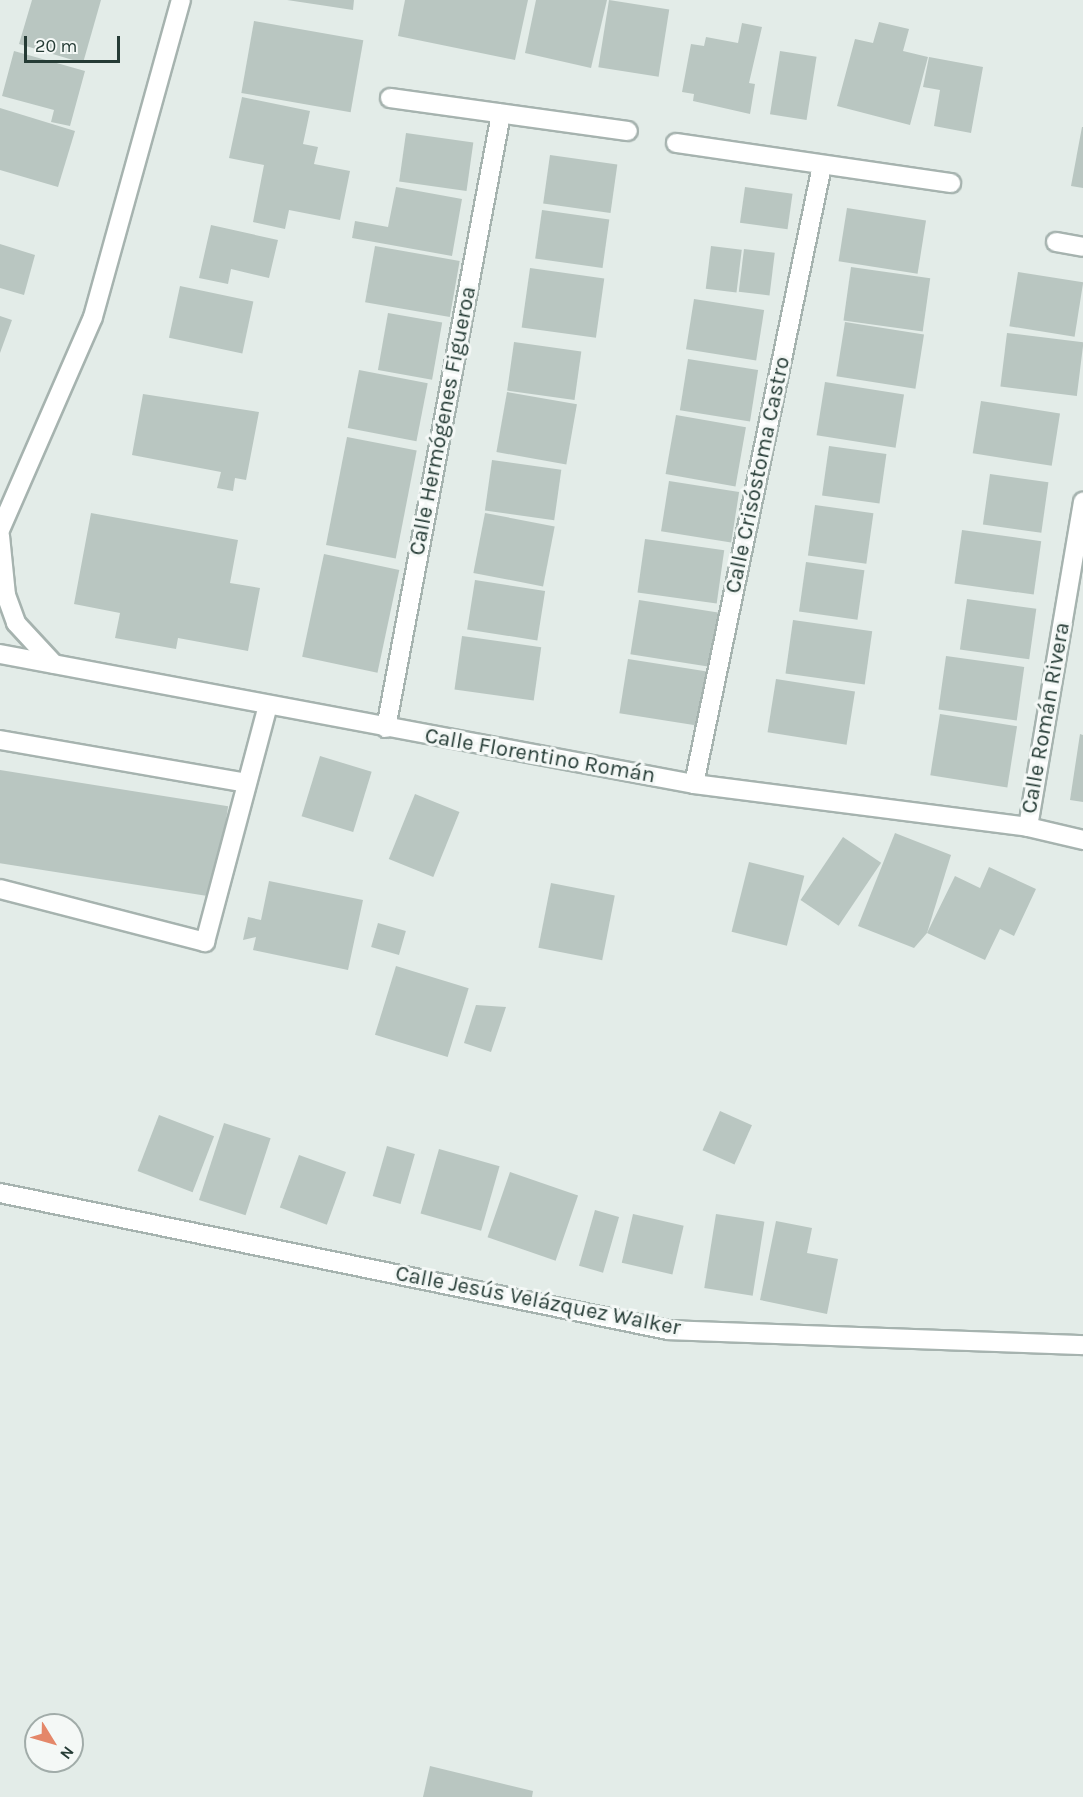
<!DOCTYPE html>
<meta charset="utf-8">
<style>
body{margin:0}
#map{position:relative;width:1083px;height:1797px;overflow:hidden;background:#e3ece8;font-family:Karla,sans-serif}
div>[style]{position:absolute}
.building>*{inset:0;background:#b9c6c1;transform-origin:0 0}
.roads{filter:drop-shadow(2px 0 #a6b3af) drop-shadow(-2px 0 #a6b3af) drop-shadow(0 2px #a6b3af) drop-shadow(0 -2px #a6b3af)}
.minor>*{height:18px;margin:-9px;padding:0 9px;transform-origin:9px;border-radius:9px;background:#fff}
span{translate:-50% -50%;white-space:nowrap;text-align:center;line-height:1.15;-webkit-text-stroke:6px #f4f8f6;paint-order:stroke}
.street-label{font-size:22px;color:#253b35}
.north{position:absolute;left:24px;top:1713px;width:60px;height:60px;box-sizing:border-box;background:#f4f8f6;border:2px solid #a1aca9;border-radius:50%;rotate:127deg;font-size:16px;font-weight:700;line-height:24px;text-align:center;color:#253b35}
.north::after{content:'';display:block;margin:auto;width:21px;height:27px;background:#e48769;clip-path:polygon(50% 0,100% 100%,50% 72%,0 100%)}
.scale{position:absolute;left:24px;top:36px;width:96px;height:27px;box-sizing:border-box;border:3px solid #253b35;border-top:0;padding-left:8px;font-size:18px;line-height:21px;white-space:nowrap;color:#253b35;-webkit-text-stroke:4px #f4f8f6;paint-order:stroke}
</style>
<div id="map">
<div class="building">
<i style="clip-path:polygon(32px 0,101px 0,83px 63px,19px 44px)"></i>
<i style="clip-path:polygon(287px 0,354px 0,353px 10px)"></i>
<i style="clip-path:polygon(405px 0,528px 0,515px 60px,398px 36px)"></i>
<i style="clip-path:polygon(536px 0,607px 0,591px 68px,525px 53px)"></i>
<i style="left:609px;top:0;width:61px;height:68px;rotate:9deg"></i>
<i style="left:254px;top:21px;width:111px;height:73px;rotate:10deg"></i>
<i style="clip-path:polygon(879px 22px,909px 29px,903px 51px,928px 57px,910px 125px,837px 106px,855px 39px,873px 43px)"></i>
<i style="clip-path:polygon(742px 23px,762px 27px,749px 83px,755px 84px,750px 114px,693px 101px,694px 94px,682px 92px,691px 44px,704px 46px,706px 37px,738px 43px)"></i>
<i style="clip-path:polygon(14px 51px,85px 71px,70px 126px,51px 122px,54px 110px,2px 96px)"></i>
<i style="left:780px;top:51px;width:37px;height:64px;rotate:9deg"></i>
<i style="clip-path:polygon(929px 57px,983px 67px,971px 133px,934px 126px,940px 90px,923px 87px)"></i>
<i style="clip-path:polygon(242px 97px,310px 111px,303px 144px,318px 147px,314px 164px,350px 171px,340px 220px,289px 210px,285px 229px,253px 222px,264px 165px,229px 158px)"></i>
<i style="clip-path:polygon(0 108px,75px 131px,58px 187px,0 170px)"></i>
<i style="clip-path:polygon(1082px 127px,1083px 127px,1083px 188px,1071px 186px)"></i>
<i style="left:406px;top:133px;width:68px;height:49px;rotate:8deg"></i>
<i style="left:550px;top:155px;width:68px;height:49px;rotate:8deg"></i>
<i style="clip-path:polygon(396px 187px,462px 199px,452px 256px,352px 238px,355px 221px,388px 227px)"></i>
<i style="left:745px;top:187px;width:48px;height:36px;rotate:8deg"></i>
<i style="left:847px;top:208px;width:80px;height:54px;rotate:9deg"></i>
<i style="left:542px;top:210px;width:68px;height:49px;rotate:8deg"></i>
<i style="clip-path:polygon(211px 225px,278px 240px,269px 278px,231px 269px,228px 284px,199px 278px)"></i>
<i style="clip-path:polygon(0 244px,35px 255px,24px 295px,0 288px)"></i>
<i style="left:375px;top:246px;width:86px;height:57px;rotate:10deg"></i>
<i style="left:711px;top:246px;width:31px;height:43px;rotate:7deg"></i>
<i style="left:744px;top:249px;width:31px;height:43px;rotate:7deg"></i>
<i style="left:851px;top:267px;width:80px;height:54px;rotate:8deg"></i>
<i style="left:530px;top:268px;width:75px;height:60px;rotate:8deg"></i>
<i style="left:1018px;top:272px;width:66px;height:55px;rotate:9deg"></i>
<i style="left:180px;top:286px;width:75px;height:53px;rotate:12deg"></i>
<i style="left:694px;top:299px;width:71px;height:51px;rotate:9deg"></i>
<i style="left:388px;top:313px;width:55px;height:58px;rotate:10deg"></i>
<i style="clip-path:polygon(0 316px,12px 320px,0 353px)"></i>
<i style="left:845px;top:322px;width:80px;height:55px;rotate:9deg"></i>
<i style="left:1007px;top:333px;width:77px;height:54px;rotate:7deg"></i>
<i style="left:514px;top:342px;width:68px;height:49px;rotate:8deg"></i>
<i style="left:688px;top:359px;width:71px;height:52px;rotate:9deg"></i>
<i style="left:359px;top:370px;width:70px;height:59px;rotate:11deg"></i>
<i style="left:825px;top:382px;width:80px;height:54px;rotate:9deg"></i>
<i style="left:507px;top:392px;width:71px;height:61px;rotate:10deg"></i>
<i style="clip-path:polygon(143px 394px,259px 412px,246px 480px,235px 478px,233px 491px,217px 488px,221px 472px,132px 455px)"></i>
<i style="left:981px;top:401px;width:80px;height:53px;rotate:9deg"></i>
<i style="left:676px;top:415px;width:71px;height:60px;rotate:10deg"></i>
<i style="left:347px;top:437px;width:71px;height:110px;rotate:11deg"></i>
<i style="left:829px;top:446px;width:58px;height:50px;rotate:8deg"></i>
<i style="left:492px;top:460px;width:70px;height:51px;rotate:8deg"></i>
<i style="left:990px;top:474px;width:59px;height:51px;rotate:8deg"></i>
<i style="left:669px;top:481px;width:71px;height:51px;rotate:9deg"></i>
<i style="left:815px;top:505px;width:59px;height:51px;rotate:8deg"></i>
<i style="clip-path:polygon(91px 513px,238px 540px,230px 583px,260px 588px,248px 651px,178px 638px,176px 649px,115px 638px,120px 613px,74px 604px)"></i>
<i style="left:485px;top:513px;width:71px;height:61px;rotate:11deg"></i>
<i style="left:962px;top:530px;width:80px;height:54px;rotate:8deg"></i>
<i style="left:645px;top:539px;width:80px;height:54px;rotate:8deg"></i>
<i style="left:324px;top:554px;width:77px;height:105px;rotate:12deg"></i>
<i style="left:806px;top:562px;width:59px;height:50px;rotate:8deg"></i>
<i style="left:475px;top:580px;width:71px;height:50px;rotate:9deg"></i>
<i style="left:967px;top:599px;width:70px;height:51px;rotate:8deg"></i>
<i style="left:639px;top:600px;width:80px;height:55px;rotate:9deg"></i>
<i style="left:793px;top:620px;width:80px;height:54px;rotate:8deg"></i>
<i style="left:462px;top:636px;width:80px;height:54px;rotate:8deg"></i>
<i style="left:946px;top:656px;width:79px;height:54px;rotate:8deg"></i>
<i style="left:628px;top:659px;width:80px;height:55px;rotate:9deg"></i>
<i style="left:776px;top:679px;width:80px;height:54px;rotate:9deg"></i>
<i style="left:940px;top:714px;width:78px;height:62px;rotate:9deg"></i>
<i style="clip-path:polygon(1080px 734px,1083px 735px,1083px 802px,1070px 800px)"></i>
<i style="left:320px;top:756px;width:54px;height:63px;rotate:17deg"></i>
<i style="left:0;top:770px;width:231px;height:92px;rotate:9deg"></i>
<i style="left:415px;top:794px;width:48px;height:70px;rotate:22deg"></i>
<i style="clip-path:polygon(895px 833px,951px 855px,927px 933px,914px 948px,858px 926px)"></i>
<i style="left:843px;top:837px;width:46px;height:76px;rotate:34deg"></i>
<i style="left:749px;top:862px;width:57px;height:72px;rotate:14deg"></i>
<i style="clip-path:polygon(989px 867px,1036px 889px,1014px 936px,1000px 929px,985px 960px,927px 933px,955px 876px,980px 888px)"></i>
<i style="clip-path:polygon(269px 881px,363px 900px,348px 970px,253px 950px,256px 937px,243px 940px,248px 917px,261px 920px)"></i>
<i style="left:551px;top:883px;width:65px;height:66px;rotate:11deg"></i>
<i style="left:378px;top:923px;width:29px;height:25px;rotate:16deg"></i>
<i style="left:396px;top:966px;width:76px;height:72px;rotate:17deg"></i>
<i style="clip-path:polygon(476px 1005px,506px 1007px,491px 1052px,464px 1043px)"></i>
<i style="left:720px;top:1111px;width:35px;height:43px;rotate:24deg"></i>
<i style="left:159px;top:1115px;width:59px;height:60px;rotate:21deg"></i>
<i style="left:224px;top:1123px;width:49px;height:81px;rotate:18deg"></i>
<i style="left:387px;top:1146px;width:29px;height:52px;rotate:16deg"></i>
<i style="left:439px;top:1149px;width:63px;height:67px;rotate:16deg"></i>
<i style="left:299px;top:1155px;width:50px;height:56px;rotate:20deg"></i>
<i style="left:510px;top:1172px;width:72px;height:69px;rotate:19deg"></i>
<i style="left:595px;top:1210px;width:25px;height:58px;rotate:16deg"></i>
<i style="left:633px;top:1214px;width:52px;height:50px;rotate:13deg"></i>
<i style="left:716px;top:1214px;width:49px;height:75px;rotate:9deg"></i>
<i style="clip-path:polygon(776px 1221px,812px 1228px,807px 1253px,838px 1259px,827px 1314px,760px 1300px)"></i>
<i style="clip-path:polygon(430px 1766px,533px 1791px,532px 1797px,423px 1797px)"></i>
</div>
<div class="roads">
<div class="minor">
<i style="left:390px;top:98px;width:240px;rotate:7.9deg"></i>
<i style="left:676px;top:143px;width:278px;rotate:8.3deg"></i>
<i style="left:1056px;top:242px;width:27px;rotate:10deg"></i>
<i style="left:0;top:530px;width:232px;rotate:-66.4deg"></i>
<i style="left:93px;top:317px;width:329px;rotate:-74.5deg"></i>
<i style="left:0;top:536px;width:59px;rotate:84.2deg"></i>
<i style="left:6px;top:595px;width:30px;rotate:70deg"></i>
<i style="left:16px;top:623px;width:56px;rotate:47.2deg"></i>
<i style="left:0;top:654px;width:706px;rotate:10.61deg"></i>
<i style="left:694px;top:784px;width:337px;rotate:7.3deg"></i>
<i style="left:1028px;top:827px;width:57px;rotate:13.3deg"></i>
<i style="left:386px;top:728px;width:625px;rotate:-79.39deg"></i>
<i style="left:0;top:740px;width:250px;rotate:9.9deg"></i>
<i style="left:694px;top:784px;width:631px;rotate:-78.3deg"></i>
<i style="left:1028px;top:827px;width:330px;rotate:-80.4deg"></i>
<i style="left:0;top:889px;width:212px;rotate:14.5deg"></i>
<i style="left:205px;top:942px;width:245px;rotate:-75.1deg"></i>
<i style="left:0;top:1193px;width:682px;rotate:11.59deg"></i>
<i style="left:668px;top:1330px;width:415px;rotate:2.1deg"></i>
</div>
</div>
<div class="street-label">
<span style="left:443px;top:421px;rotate:-79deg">Calle Hermógenes Figueroa</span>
<span style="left:758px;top:475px;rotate:-78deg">Calle Crisóstoma Castro</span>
<span style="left:1046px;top:718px;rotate:-80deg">Calle Román Rivera</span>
<span style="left:540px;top:756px;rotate:10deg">Calle Florentino Román</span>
<span style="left:538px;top:1301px;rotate:11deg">Calle Jesús Velázquez Walker</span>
</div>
<div class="north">N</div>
<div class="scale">20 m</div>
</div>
